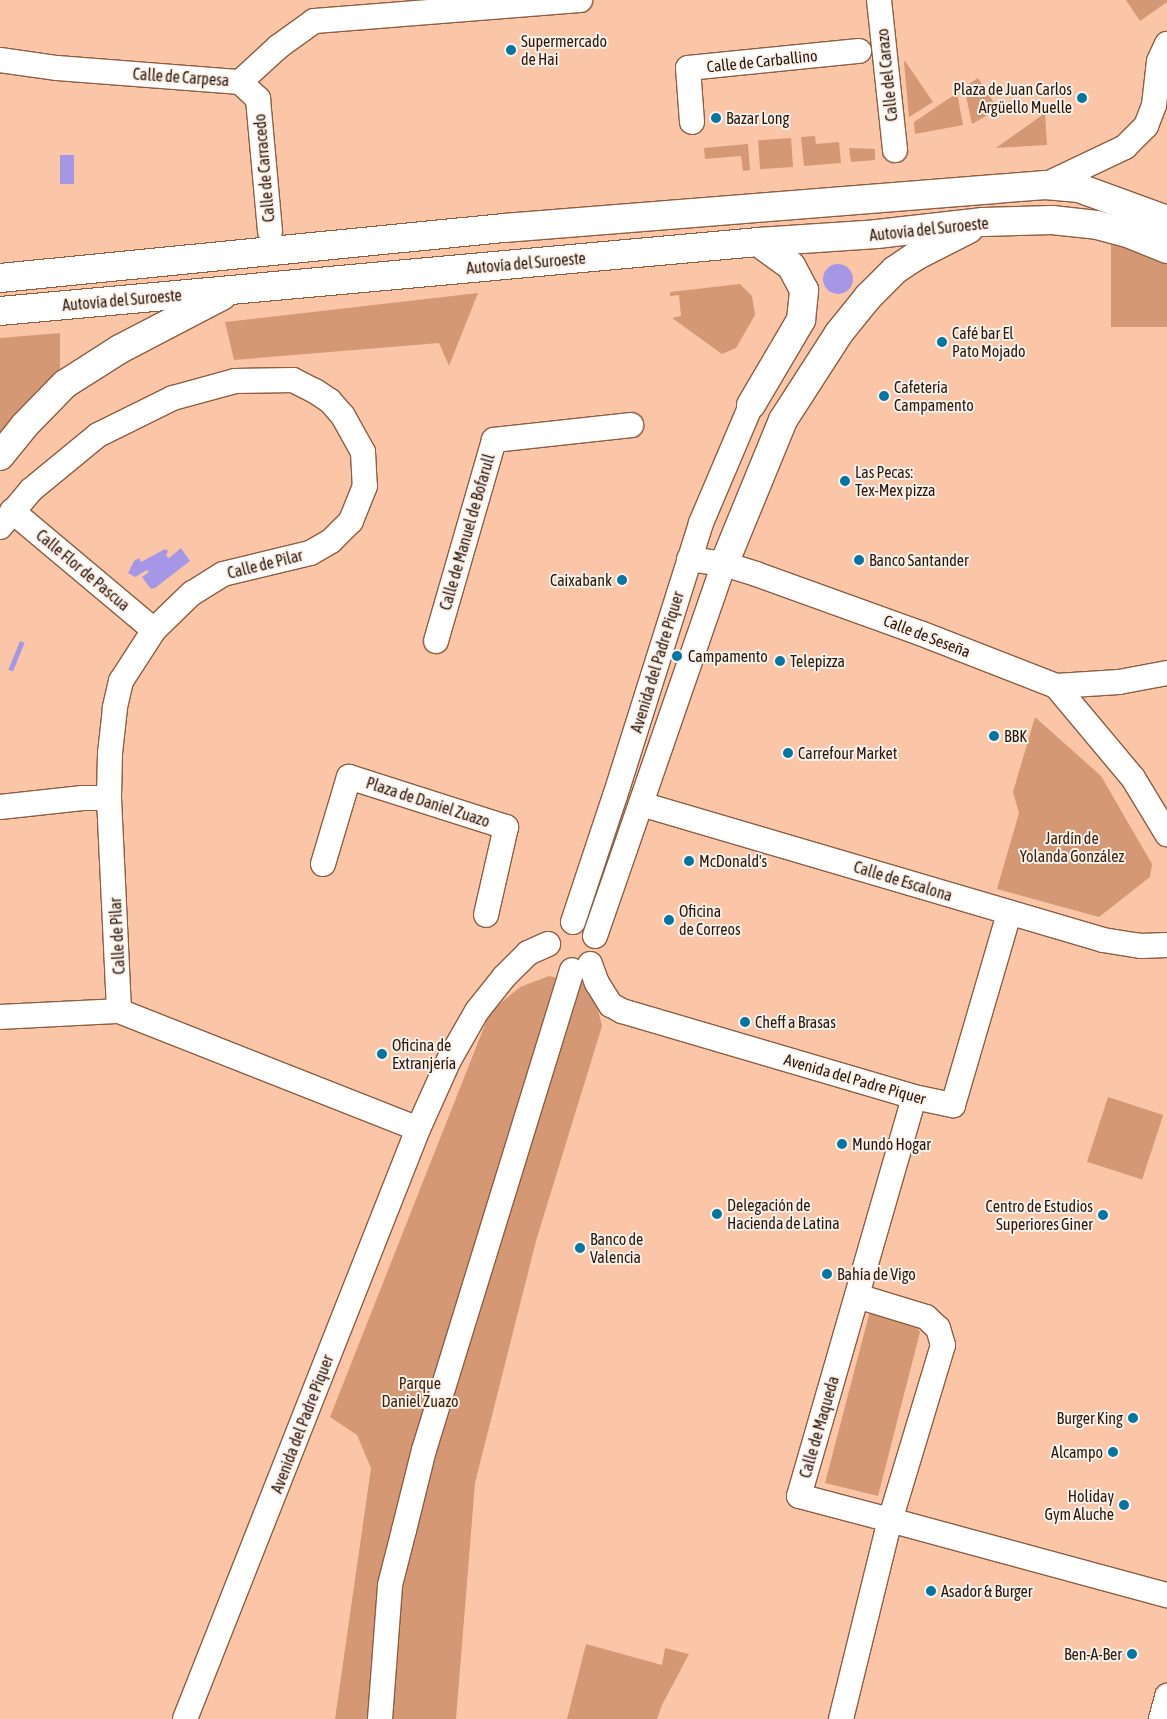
<!DOCTYPE html>
<meta charset="utf-8">
<style>
body{margin:0}
#map{position:relative;width:1167px;height:1719px;overflow:hidden;background:#fbc6a8;font-family:"Asap Condensed",sans-serif}
div>[style]{position:absolute}
.green>*{inset:0;background:#d49874;transform-origin:0 0}
.water>*{inset:0;background:#a597e5;transform-origin:0 0}
.round{border-radius:50%}
.roads{filter:drop-shadow(1px 0 #8c5e42) drop-shadow(-1px 0 #8c5e42) drop-shadow(0 1px #8c5e42) drop-shadow(0 -1px #8c5e42)}
.minor>*{height:24px;margin:-12px;padding:0 12px;transform-origin:12px;border-radius:12px;background:#fff}
.highway>*{height:28px;margin:-14px;padding:0 14px;transform-origin:14px;border-radius:14px;background:#fff}
.dots>*{width:14px;height:14px;translate:-50% -50%;box-sizing:border-box;border:2px solid #fdf2eb;border-radius:50%}
span{translate:-50% -50%;white-space:nowrap;text-align:center;line-height:1.15;-webkit-text-stroke:4px #fdf2eb;paint-order:stroke}
.poi-label{font-size:16px;color:#2a170c}
.left{translate:0 -50%;text-align:left}
.right{translate:-100% -50%;text-align:right}
.street-label{font-size:16px;color:#2a170c}
.park-label{font-size:16px;color:#3f210c}
</style>
<div id="map">
<div class="green">
<i style="clip-path:polygon(1126px 0,1167px 0,1167px 2px,1140px 21px)"></i>
<i style="clip-path:polygon(905px 61px,933px 102px,909px 117px,904px 62px)"></i>
<i style="clip-path:polygon(978px 78px,998px 109px,972px 124px,964px 87px)"></i>
<i style="clip-path:polygon(957px 93px,963px 125px,915px 134px,914px 122px)"></i>
<i style="clip-path:polygon(1045px 113px,1047px 145px,996px 148px)"></i>
<i style="clip-path:polygon(815px 136px,816px 144px,839px 142px,841px 163px,804px 166px,801px 137px)"></i>
<i style="left:791px;top:138px;width:29px;height:33px;rotate:86deg"></i>
<i style="clip-path:polygon(748px 144px,750px 170px,743px 171px,741px 156px,705px 159px,704px 148px)"></i>
<i style="clip-path:polygon(849px 148px,875px 149px,875px 160px,851px 162px)"></i>
<i style="left:1167px;top:244px;width:83px;height:56px;rotate:90deg"></i>
<i style="clip-path:polygon(740px 284px,752px 296px,755px 315px,736px 348px,722px 354px,672px 318px,681px 316px,679px 295px,670px 296px,670px 292px)"></i>
<i style="clip-path:polygon(478px 293px,449px 366px,439px 343px,234px 360px,225px 322px)"></i>
<i style="clip-path:polygon(60px 333px,60px 384px,0 437px,0 338px)"></i>
<i style="clip-path:polygon(1035px 717px,1101px 776px,1152px 864px,1150px 877px,1099px 917px,997px 889px,1019px 813px,1013px 792px)"></i>
<i style="clip-path:polygon(549px 976px,586px 984px,597px 1006px,602px 1026px,536px 1241px,475px 1483px,456px 1719px,335px 1719px,371px 1468px,357px 1435px,330px 1417px,490px 1012px,520px 987px)"></i>
<i style="left:1108px;top:1097px;width:58px;height:68px;rotate:18deg"></i>
<i style="clip-path:polygon(870px 1311px,913px 1322px,920px 1332px,878px 1496px,825px 1483px)"></i>
<i style="clip-path:polygon(586px 1644px,662px 1665px,665px 1648px,689px 1654px,662px 1705px,657px 1719px,567px 1719px)"></i>
</div>
<div class="water">
<i style="left:60px;top:155px;width:14px;height:29px"></i>
<i class="round" style="left:823px;top:264px;width:30px;height:30px"></i>
<i style="clip-path:polygon(181px 548px,190px 561px,155px 588px,151px 589px,142px 577px,149px 572px,147px 570px,135px 577px,128px 573px,134px 561px,139px 558px,141px 562px,165px 549px,168px 551px,166px 556px,169px 558px)"></i>
<i style="left:20px;top:641px;width:5px;height:31px;rotate:22deg"></i>
</div>
<div class="roads">
<div class="minor">
<i style="left:879px;top:0;width:151px;rotate:83.9deg"></i>
<i style="left:0;top:60px;width:58px;rotate:8deg"></i>
<i style="left:57px;top:68px;width:184px;rotate:4.4deg"></i>
<i style="left:240px;top:82px;width:52px;rotate:-42.6deg"></i>
<i style="left:278px;top:47px;width:44px;rotate:-35.8deg"></i>
<i style="left:314px;top:21px;width:267px;rotate:-4.5deg"></i>
<i style="left:240px;top:82px;width:25px;rotate:43deg"></i>
<i style="left:258px;top:99px;width:133px;rotate:84.8deg"></i>
<i style="left:692px;top:122px;width:54px;rotate:-94.2deg"></i>
<i style="left:688px;top:68px;width:172px;rotate:-5.7deg"></i>
<i style="left:1045px;top:185px;width:89px;rotate:-25.4deg"></i>
<i style="left:1125px;top:147px;width:30px;rotate:-45deg"></i>
<i style="left:1146px;top:126px;width:22px;rotate:-69deg"></i>
<i style="left:1154px;top:105px;width:44px;rotate:-83.5deg"></i>
<i style="left:1159px;top:61px;width:19px;rotate:-65deg"></i>
<i style="left:12px;top:511px;width:185px;rotate:40deg"></i>
<i style="left:0;top:527px;width:48px;rotate:-50deg"></i>
<i style="left:31px;top:490px;width:87px;rotate:-39.4deg"></i>
<i style="left:98px;top:435px;width:84px;rotate:-26.3deg"></i>
<i style="left:173px;top:398px;width:64px;rotate:-15.3deg"></i>
<i style="left:235px;top:381px;width:58px;rotate:-1deg"></i>
<i style="left:293px;top:380px;width:25px;rotate:27deg"></i>
<i style="left:315px;top:391px;width:18px;rotate:34deg"></i>
<i style="left:330px;top:401px;width:20px;rotate:49deg"></i>
<i style="left:343px;top:416px;width:41px;rotate:60.9deg"></i>
<i style="left:363px;top:452px;width:34px;rotate:87deg"></i>
<i style="left:365px;top:486px;width:38px;rotate:112deg"></i>
<i style="left:351px;top:521px;width:28px;rotate:135deg"></i>
<i style="left:331px;top:541px;width:24px;rotate:150deg"></i>
<i style="left:310px;top:553px;width:89px;rotate:166.4deg"></i>
<i style="left:223px;top:574px;width:36px;rotate:148deg"></i>
<i style="left:192px;top:593px;width:53px;rotate:135.8deg"></i>
<i style="left:154px;top:630px;width:61px;rotate:122.9deg"></i>
<i style="left:121px;top:681px;width:28px;rotate:103deg"></i>
<i style="left:115px;top:708px;width:45px;rotate:96.3deg"></i>
<i style="left:110px;top:753px;width:45px;rotate:91.3deg"></i>
<i style="left:109px;top:798px;width:213px;rotate:87.3deg"></i>
<i style="left:689px;top:559px;width:35px;rotate:8deg"></i>
<i style="left:724px;top:564px;width:34px;rotate:17deg"></i>
<i style="left:756px;top:574px;width:174px;rotate:19.8deg"></i>
<i style="left:920px;top:633px;width:146px;rotate:21.3deg"></i>
<i style="left:1056px;top:686px;width:63px;rotate:-3.6deg"></i>
<i style="left:1119px;top:682px;width:49px;rotate:-10.6deg"></i>
<i style="left:436px;top:641px;width:209px;rotate:-73.9deg"></i>
<i style="left:494px;top:440px;width:138px;rotate:-6.2deg"></i>
<i style="left:1056px;top:686px;width:120px;rotate:50.1deg"></i>
<i style="left:1133px;top:778px;width:66px;rotate:58.7deg"></i>
<i style="left:641px;top:804px;width:482px;rotate:16.4deg"></i>
<i style="left:1103px;top:940px;width:38px;rotate:9deg"></i>
<i style="left:1141px;top:946px;width:26px;rotate:-2deg"></i>
<i style="left:0;top:807px;width:83px;rotate:-6.2deg"></i>
<i style="left:83px;top:798px;width:26px"></i>
<i style="left:323px;top:864px;width:91px;rotate:-73.4deg"></i>
<i style="left:349px;top:777px;width:165px;rotate:17.7deg"></i>
<i style="left:506px;top:827px;width:90px;rotate:102.8deg"></i>
<i style="left:573px;top:922px;width:133px;rotate:-71.6deg"></i>
<i style="left:615px;top:796px;width:286px;rotate:-72.5deg"></i>
<i style="left:701px;top:523px;width:128px;rotate:-67deg"></i>
<i style="left:595px;top:936px;width:394px;rotate:-70.9deg"></i>
<i style="left:590px;top:964px;width:20px;rotate:70deg"></i>
<i style="left:597px;top:983px;width:26px;rotate:58deg"></i>
<i style="left:611px;top:1005px;width:13px;rotate:29deg"></i>
<i style="left:622px;top:1011px;width:304px;rotate:16.4deg"></i>
<i style="left:914px;top:1097px;width:40px;rotate:12deg"></i>
<i style="left:953px;top:1105px;width:200px;rotate:-73.7deg"></i>
<i style="left:0;top:1017px;width:119px;rotate:-2.9deg"></i>
<i style="left:119px;top:1011px;width:321px;rotate:21.5deg"></i>
<i style="left:857px;top:1296px;width:72px;rotate:16.9deg"></i>
<i style="left:926px;top:1317px;width:16px;rotate:43deg"></i>
<i style="left:938px;top:1328px;width:18px;rotate:74deg"></i>
<i style="left:943px;top:1345px;width:183px;rotate:106.8deg"></i>
<i style="left:890px;top:1520px;width:94px;rotate:-165.2deg"></i>
<i style="left:799px;top:1496px;width:415px;rotate:-73.9deg"></i>
<i style="left:185px;top:1719px;width:634px;rotate:-68.45deg"></i>
<i style="left:418px;top:1129px;width:76px;rotate:-65.8deg"></i>
<i style="left:449px;top:1060px;width:56px;rotate:-60.3deg"></i>
<i style="left:477px;top:1011px;width:43px;rotate:-51.5deg"></i>
<i style="left:504px;top:977px;width:34px;rotate:-45deg"></i>
<i style="left:528px;top:953px;width:22px;rotate:-24deg"></i>
<i style="left:380px;top:1719px;width:134px;rotate:-85.7deg"></i>
<i style="left:390px;top:1585px;width:57px;rotate:-75.7deg"></i>
<i style="left:404px;top:1530px;width:82px;rotate:-76deg"></i>
<i style="left:424px;top:1450px;width:502px;rotate:-72.86deg"></i>
<i style="left:841px;top:1719px;width:205px;rotate:-76.2deg"></i>
<i style="left:890px;top:1520px;width:287px;rotate:15.2deg"></i>
<i style="left:1161px;top:1719px;width:24px;rotate:-75deg"></i>
</div>
<div class="highway">
<i style="left:0;top:278px;width:506px;rotate:-5.67deg"></i>
<i style="left:504px;top:228px;width:543px;rotate:-4.54deg"></i>
<i style="left:1045px;top:185px;width:34px;rotate:5deg"></i>
<i style="left:1079px;top:188px;width:94px;rotate:20deg"></i>
<i style="left:0;top:311px;width:761px;rotate:-5.2deg"></i>
<i style="left:758px;top:242px;width:119px;rotate:-3.8deg"></i>
<i style="left:877px;top:234px;width:107px;rotate:-6.5deg"></i>
<i style="left:983px;top:222px;width:69px;rotate:-1.7deg"></i>
<i style="left:1052px;top:220px;width:45px;rotate:6.3deg"></i>
<i style="left:1097px;top:225px;width:34px;rotate:15deg"></i>
<i style="left:1130px;top:234px;width:40px;rotate:22deg"></i>
<i style="left:751px;top:405px;width:99px;rotate:-59.5deg"></i>
<i style="left:801px;top:320px;width:30px;rotate:-84deg"></i>
<i style="left:804px;top:290px;width:27px;rotate:-118deg"></i>
<i style="left:791px;top:266px;width:41px;rotate:-144deg"></i>
<i style="left:0;top:456px;width:38px;rotate:-51deg"></i>
<i style="left:24px;top:426px;width:59px;rotate:-45.7deg"></i>
<i style="left:65px;top:384px;width:65px;rotate:-32.5deg"></i>
<i style="left:120px;top:349px;width:115px;rotate:-27.5deg"></i>
<i style="left:724px;top:564px;width:156px;rotate:-67.7deg"></i>
<i style="left:783px;top:420px;width:103px;rotate:-57.2deg"></i>
<i style="left:839px;top:333px;width:46px;rotate:-51.1deg"></i>
<i style="left:868px;top:297px;width:38px;rotate:-45deg"></i>
<i style="left:895px;top:270px;width:25px;rotate:-34deg"></i>
<i style="left:916px;top:256px;width:59px;rotate:-27deg"></i>
</div>
</div>
<div class="dots">
<i style="left:511px;top:50px;background:#0176a0"></i>
<i style="left:1082px;top:98px;background:#0176a0"></i>
<i style="left:716px;top:118px;background:#0176a0"></i>
<i style="left:942px;top:342px;background:#0176a0"></i>
<i style="left:884px;top:396px;background:#0176a0"></i>
<i style="left:845px;top:481px;background:#0176a0"></i>
<i style="left:859px;top:560px;background:#0176a0"></i>
<i style="left:622px;top:580px;background:#0176a0"></i>
<i style="left:677px;top:656px;background:#0176a0"></i>
<i style="left:780px;top:661px;background:#0176a0"></i>
<i style="left:994px;top:736px;background:#0176a0"></i>
<i style="left:788px;top:753px;background:#0176a0"></i>
<i style="left:689px;top:861px;background:#0176a0"></i>
<i style="left:669px;top:920px;background:#0176a0"></i>
<i style="left:745px;top:1022px;background:#0176a0"></i>
<i style="left:382px;top:1054px;background:#0176a0"></i>
<i style="left:842px;top:1144px;background:#0176a0"></i>
<i style="left:717px;top:1214px;background:#0176a0"></i>
<i style="left:1103px;top:1215px;background:#0176a0"></i>
<i style="left:580px;top:1248px;background:#0176a0"></i>
<i style="left:827px;top:1274px;background:#0176a0"></i>
<i style="left:1133px;top:1418px;background:#0176a0"></i>
<i style="left:1113px;top:1452px;background:#0176a0"></i>
<i style="left:1124px;top:1505px;background:#0176a0"></i>
<i style="left:931px;top:1591px;background:#0176a0"></i>
<i style="left:1132px;top:1654px;background:#0176a0"></i>
</div>
<div class="poi-label">
<span class="left" style="left:521px;top:50px">Supermercado<br>de Hai</span>
<span class="right" style="left:1072px;top:98px">Plaza de Juan Carlos<br>Argüello Muelle</span>
<span class="left" style="left:726px;top:118px">Bazar Long</span>
<span class="left" style="left:952px;top:342px">Café bar El<br>Pato Mojado</span>
<span class="left" style="left:894px;top:396px">Cafetería<br>Campamento</span>
<span class="left" style="left:855px;top:481px">Las Pecas:<br>Tex-Mex pizza</span>
<span class="left" style="left:869px;top:560px">Banco Santander</span>
<span class="right" style="left:612px;top:580px">Caixabank</span>
<span class="left" style="left:688px;top:656px">Campamento</span>
<span class="left" style="left:790px;top:661px">Telepizza</span>
<span class="left" style="left:1004px;top:736px">BBK</span>
<span class="left" style="left:798px;top:753px">Carrefour Market</span>
<span class="left" style="left:699px;top:861px">McDonald's</span>
<span class="left" style="left:679px;top:920px">Oficina<br>de Correos</span>
<span class="left" style="left:755px;top:1022px">Cheff a Brasas</span>
<span class="left" style="left:392px;top:1054px">Oficina de<br>Extranjería</span>
<span class="left" style="left:852px;top:1144px">Mundo Hogar</span>
<span class="left" style="left:727px;top:1214px">Delegación de<br>Hacienda de Latina</span>
<span class="right" style="left:1093px;top:1215px">Centro de Estudios<br>Superiores Giner</span>
<span class="left" style="left:590px;top:1248px">Banco de<br>Valencia</span>
<span class="left" style="left:837px;top:1274px">Bahía de Vigo</span>
<span class="right" style="left:1123px;top:1418px">Burger King</span>
<span class="right" style="left:1103px;top:1452px">Alcampo</span>
<span class="right" style="left:1114px;top:1505px">Holiday<br>Gym Aluche</span>
<span class="left" style="left:941px;top:1591px">Asador &amp; Burger</span>
<span class="right" style="left:1122px;top:1654px">Ben-A-Ber</span>
</div>
<div class="street-label">
<span style="left:762px;top:61px;rotate:-6deg">Calle de Carballino</span>
<span style="left:887px;top:75px;rotate:-96deg">Calle del Carazo</span>
<span style="left:181px;top:77px;rotate:4deg">Calle de Carpesa</span>
<span style="left:264px;top:168px;rotate:-95deg">Calle de Carracedo</span>
<span style="left:929px;top:229px;rotate:-6deg">Autovía del Suroeste</span>
<span style="left:526px;top:263px;rotate:-5deg">Autovía del Suroeste</span>
<span style="left:122px;top:300px;rotate:-5deg">Autovía del Suroeste</span>
<span style="left:467px;top:532px;rotate:-74deg">Calle de Manuel de Bofarull</span>
<span style="left:265px;top:564px;rotate:-14deg">Calle de Pilar</span>
<span style="left:83px;top:570px;rotate:40deg">Calle Flor de Pascua</span>
<span style="left:927px;top:636px;rotate:21deg">Calle de Seseña</span>
<span style="left:657px;top:662px;rotate:-73deg">Avenida del Padre Piquer</span>
<span style="left:428px;top:802px;rotate:18deg">Plaza de Daniel Zuazo</span>
<span style="left:903px;top:881px;rotate:17deg">Calle de Escalona</span>
<span style="left:117px;top:936px;rotate:-93deg">Calle de Pilar</span>
<span style="left:855px;top:1079px;rotate:16deg">Avenida del Padre Piquer</span>
<span style="left:302px;top:1424px;rotate:-69deg">Avenida del Padre Piquer</span>
<span style="left:819px;top:1427px;rotate:-74deg">Calle de Maqueda</span>
</div>
<div class="park-label">
<span style="left:1072px;top:847px">Jardín de<br>Yolanda González</span>
<span style="left:420px;top:1392px">Parque<br>Daniel Zuazo</span>
</div>
</div>
